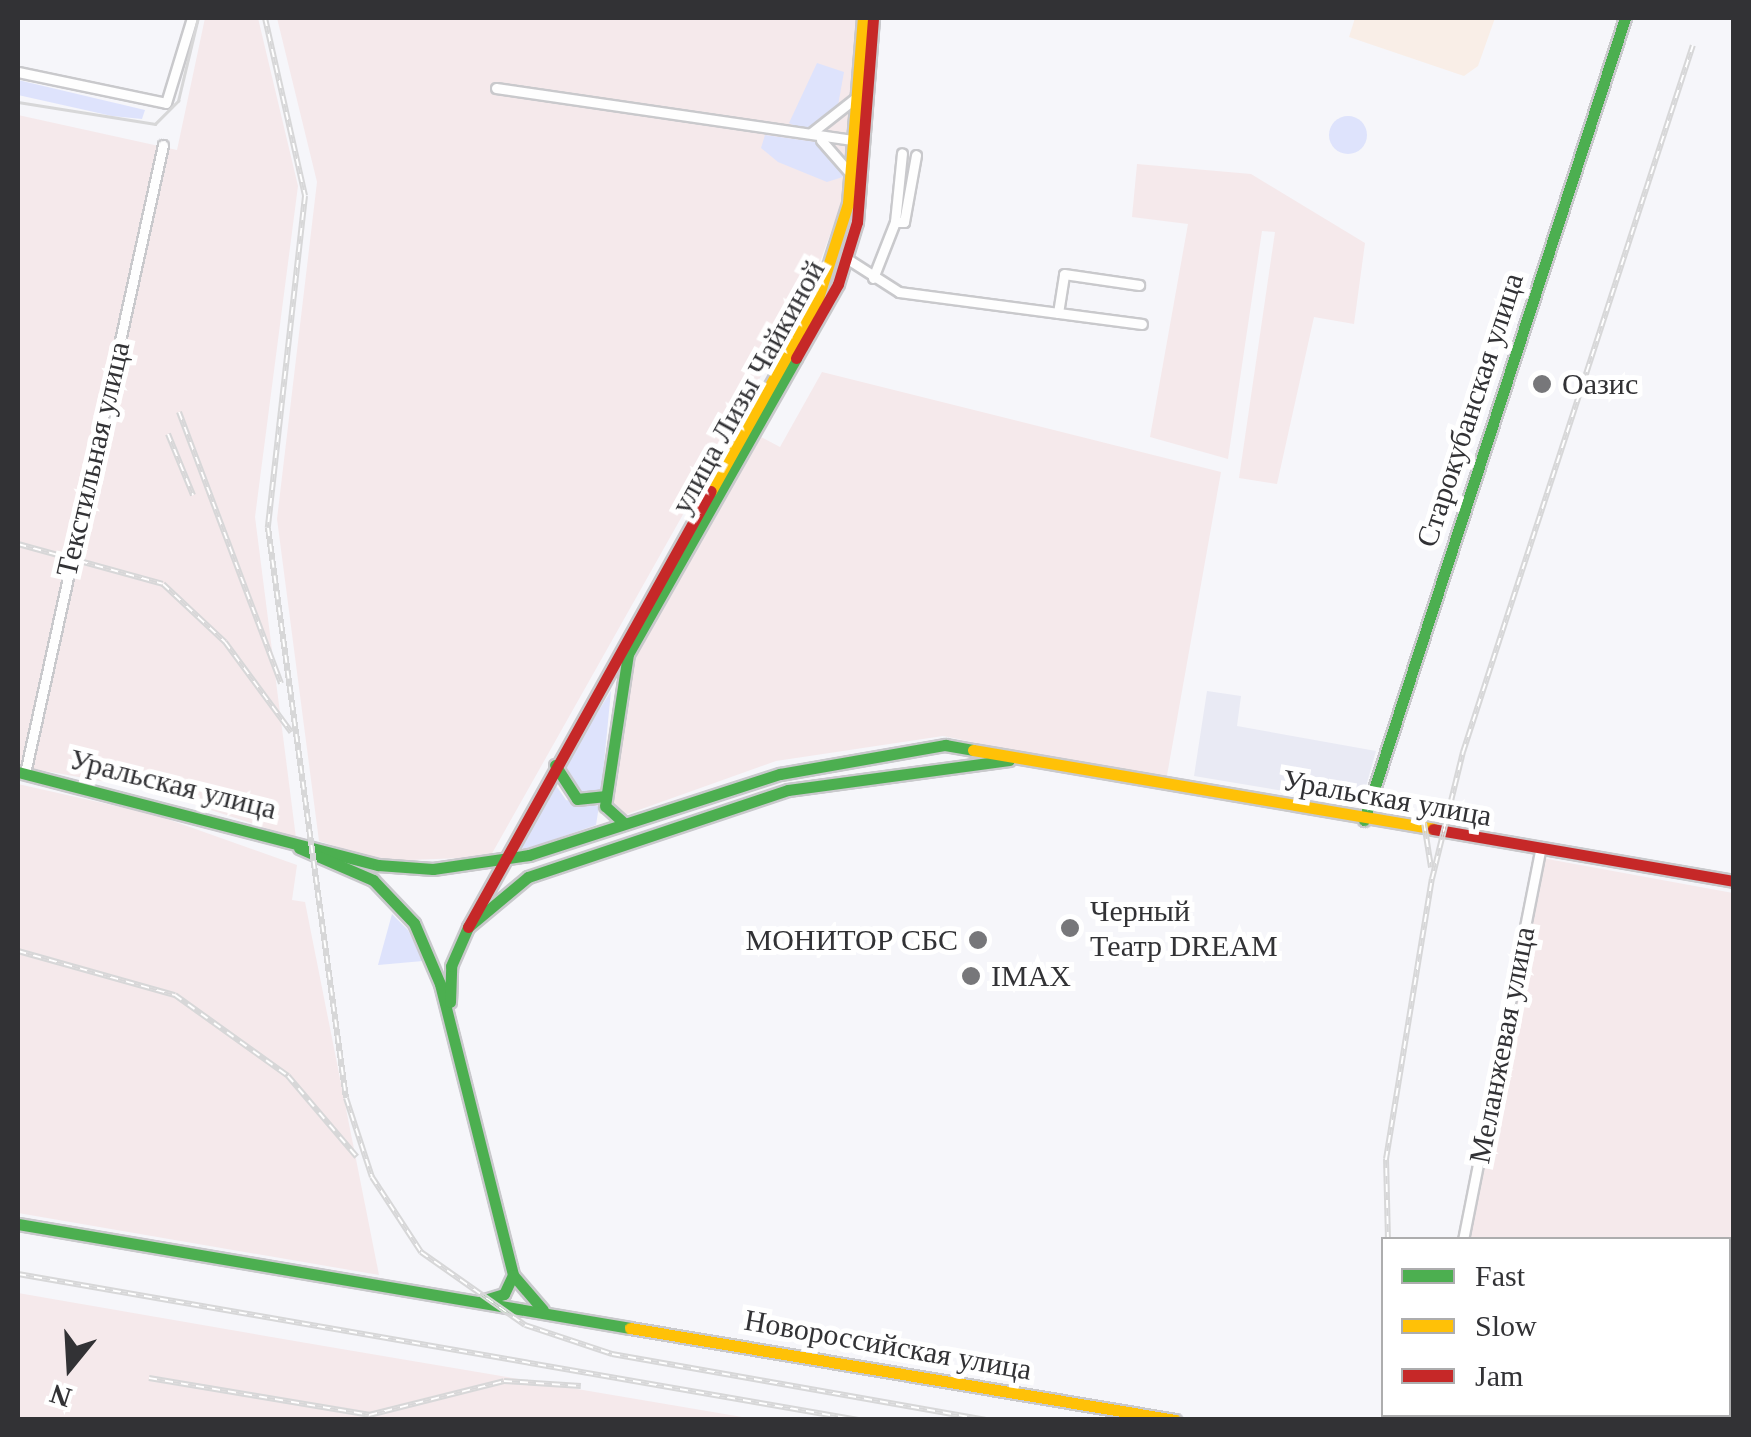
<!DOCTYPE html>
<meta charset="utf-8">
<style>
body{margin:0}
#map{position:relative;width:1751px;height:1437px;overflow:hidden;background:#f6f6fa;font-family:"Times New Roman",serif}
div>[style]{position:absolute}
.built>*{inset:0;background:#e9eaf4}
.industrial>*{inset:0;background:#f5e9eb}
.education>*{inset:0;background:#f9eee7}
.green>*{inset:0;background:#dee3fc}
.round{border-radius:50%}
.roads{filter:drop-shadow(2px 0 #c9c9cc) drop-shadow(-2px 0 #c9c9cc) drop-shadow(0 2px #c9c9cc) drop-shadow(0 -2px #c9c9cc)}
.street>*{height:9px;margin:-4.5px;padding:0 4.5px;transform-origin:4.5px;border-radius:4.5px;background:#fefefe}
.fast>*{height:11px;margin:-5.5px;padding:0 5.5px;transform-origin:5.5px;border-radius:5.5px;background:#4caf50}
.slow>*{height:11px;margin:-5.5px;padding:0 5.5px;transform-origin:5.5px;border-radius:5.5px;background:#ffc107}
.jam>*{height:11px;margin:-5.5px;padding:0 5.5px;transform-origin:5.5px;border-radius:5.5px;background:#c62828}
.tram>*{height:2.5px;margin:-1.25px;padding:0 1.25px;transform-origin:1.25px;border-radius:1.25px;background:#d7d7d8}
.rail>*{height:6px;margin-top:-3px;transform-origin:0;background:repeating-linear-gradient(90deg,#fff 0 8px,#d7d7d8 0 16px);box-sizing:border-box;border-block:2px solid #d7d7d8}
.dots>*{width:28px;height:28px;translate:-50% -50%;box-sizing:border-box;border:5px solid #fff;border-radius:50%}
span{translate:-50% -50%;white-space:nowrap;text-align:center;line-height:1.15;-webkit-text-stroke:10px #fff;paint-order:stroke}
.poi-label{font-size:30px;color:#323235}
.left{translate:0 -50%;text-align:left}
.right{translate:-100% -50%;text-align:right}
.street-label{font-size:30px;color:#323235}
.frame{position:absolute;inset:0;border:20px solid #323235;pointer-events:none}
.legend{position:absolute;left:1381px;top:1237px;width:350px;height:180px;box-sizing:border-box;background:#fff;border:2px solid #adadae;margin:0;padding:12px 18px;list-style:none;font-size:30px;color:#323235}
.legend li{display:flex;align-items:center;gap:20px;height:50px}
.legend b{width:50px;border:2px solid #adadae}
.north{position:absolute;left:20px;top:1317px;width:100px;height:100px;-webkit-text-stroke:8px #fff;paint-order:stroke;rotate:198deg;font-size:28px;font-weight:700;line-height:40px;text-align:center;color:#323235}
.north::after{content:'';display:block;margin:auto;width:35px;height:45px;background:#323235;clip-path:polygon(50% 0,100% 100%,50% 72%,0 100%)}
</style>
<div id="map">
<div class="built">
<i style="clip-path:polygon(1207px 691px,1241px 696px,1237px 726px,1376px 751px,1361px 804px,1194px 776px)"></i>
</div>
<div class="industrial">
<i style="clip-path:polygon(205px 18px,258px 18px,298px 186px,255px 517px,296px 838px,150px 790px,18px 766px,18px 115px,177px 150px)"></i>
<i style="clip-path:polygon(277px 18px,858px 18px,842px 202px,810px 289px,490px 857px,382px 861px,319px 841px,277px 519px,317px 182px)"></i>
<i style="clip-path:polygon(1137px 164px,1251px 174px,1365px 243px,1354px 324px,1314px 317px,1277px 484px,1239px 478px,1275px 232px,1262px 231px,1228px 459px,1150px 437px,1188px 224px,1132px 217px)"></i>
<i style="clip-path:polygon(822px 372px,1221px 472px,1166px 781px,943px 736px,776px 761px,622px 816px,613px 806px,624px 682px,637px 647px,729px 484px,761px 437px,780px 447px)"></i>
<i style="clip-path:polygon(18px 784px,156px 815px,297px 865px,292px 900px,305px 902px,379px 1275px,18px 1213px)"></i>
<i style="clip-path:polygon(1542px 858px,1733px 893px,1733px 1419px,1432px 1420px,1728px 1414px,1728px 1240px,1467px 1239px)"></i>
<i style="clip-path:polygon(18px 1293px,324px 1346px,754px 1419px,18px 1419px)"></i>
</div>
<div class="education">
<i style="clip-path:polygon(1355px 18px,1495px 18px,1478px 66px,1464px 76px,1349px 37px)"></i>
</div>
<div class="green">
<i style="clip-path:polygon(817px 63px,844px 72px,837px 111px,818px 127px,797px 127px,789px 123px)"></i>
<i style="clip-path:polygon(18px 80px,145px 110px,142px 119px,112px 116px,18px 95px)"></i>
<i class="round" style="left:1329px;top:116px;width:38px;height:38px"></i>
<i style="clip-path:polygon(765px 135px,823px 143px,846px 176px,827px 182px,778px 162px,761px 148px)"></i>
<i style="clip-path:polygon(611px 691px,601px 794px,579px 796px,563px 768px)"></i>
<i style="clip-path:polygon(555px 784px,566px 800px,599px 806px,596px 825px,515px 853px)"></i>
<i style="clip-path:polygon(392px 914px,408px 930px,423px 961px,378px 965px)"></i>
</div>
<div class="roads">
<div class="street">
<i style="left:18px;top:72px;width:151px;rotate:11.8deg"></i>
<i style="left:166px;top:103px;width:89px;rotate:-73deg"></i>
<i style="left:496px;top:88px;width:367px;rotate:8.3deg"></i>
<i style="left:811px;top:133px;width:55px;rotate:-38.3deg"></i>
<i style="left:821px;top:140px;width:41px;rotate:48.9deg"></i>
<i style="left:895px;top:222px;width:69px;rotate:-84.2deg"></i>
<i style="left:846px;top:258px;width:63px;rotate:32.7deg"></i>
<i style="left:899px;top:292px;width:245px;rotate:7.5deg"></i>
<i style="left:873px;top:278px;width:60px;rotate:-68.6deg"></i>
<i style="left:895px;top:222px;width:9px"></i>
<i style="left:904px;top:222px;width:68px;rotate:-79.8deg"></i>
<i style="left:1058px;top:313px;width:39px;rotate:-81deg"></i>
<i style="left:1064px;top:274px;width:76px;rotate:8.3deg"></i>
<i style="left:25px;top:773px;width:643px;rotate:-77.61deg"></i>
<i style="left:1463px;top:1240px;width:398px;rotate:-78.8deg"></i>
<i style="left:1429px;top:1420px;width:6px;rotate:-81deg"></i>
</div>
<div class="fast">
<i style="left:555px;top:765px;width:40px;rotate:57.1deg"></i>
<i style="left:577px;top:799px;width:29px;rotate:-6deg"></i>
<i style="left:18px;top:772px;width:372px;rotate:14.5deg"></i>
<i style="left:378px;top:865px;width:55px;rotate:4.2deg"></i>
<i style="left:433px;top:869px;width:97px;rotate:-8.3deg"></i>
<i style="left:529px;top:855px;width:264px;rotate:-17.9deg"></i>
<i style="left:780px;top:774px;width:168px;rotate:-10deg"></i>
<i style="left:945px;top:745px;width:28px;rotate:10deg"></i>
<i style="left:1364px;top:820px;width:843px;rotate:-71.97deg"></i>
<i style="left:624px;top:823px;width:25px;rotate:-138deg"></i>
<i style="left:605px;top:806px;width:154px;rotate:-81.4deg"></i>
<i style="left:628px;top:654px;width:340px;rotate:-60.4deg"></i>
<i style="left:299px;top:848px;width:81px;rotate:23.4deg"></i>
<i style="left:373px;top:880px;width:59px;rotate:46.4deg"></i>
<i style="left:414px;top:923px;width:66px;rotate:66.9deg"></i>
<i style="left:440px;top:984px;width:300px;rotate:75.9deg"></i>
<i style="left:513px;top:1275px;width:46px;rotate:49.4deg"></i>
<i style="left:450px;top:1002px;width:36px;rotate:-88deg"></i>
<i style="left:451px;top:966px;width:43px;rotate:-66.4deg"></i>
<i style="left:468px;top:927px;width:78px;rotate:-39.8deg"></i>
<i style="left:528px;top:877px;width:274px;rotate:-18.5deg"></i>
<i style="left:788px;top:790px;width:223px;rotate:-7.7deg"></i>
<i style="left:18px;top:1224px;width:621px;rotate:9.64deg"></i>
<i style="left:481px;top:1301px;width:24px;rotate:-17deg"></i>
<i style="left:504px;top:1294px;width:21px;rotate:-65deg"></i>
</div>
<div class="slow">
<i style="left:711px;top:491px;width:218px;rotate:-60.8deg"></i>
<i style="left:817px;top:301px;width:103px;rotate:-72.4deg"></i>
<i style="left:848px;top:203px;width:186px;rotate:-85.4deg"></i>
<i style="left:973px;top:750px;width:467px;rotate:9.7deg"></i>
<i style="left:630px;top:1328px;width:553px;rotate:9.58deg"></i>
</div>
<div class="jam">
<i style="left:796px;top:358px;width:85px;rotate:-60.4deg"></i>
<i style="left:838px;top:284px;width:65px;rotate:-73deg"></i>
<i style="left:857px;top:222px;width:205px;rotate:-85.5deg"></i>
<i style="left:1433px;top:829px;width:305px;rotate:9.8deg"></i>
<i style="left:468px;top:927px;width:499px;rotate:-60.9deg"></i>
</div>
</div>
<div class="tram">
<i style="left:18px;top:102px;width:139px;rotate:9.1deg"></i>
<i style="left:155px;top:124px;width:33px;rotate:-45deg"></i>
<i style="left:178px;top:101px;width:85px;rotate:-76.5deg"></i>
</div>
<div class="rail">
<i style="left:265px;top:18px;width:182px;rotate:77.3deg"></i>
<i style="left:305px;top:196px;width:334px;rotate:96.4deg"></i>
<i style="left:268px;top:528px;width:575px;rotate:82.21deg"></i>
<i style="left:346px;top:1098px;width:83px;rotate:71.8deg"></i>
<i style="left:372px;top:1177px;width:90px;rotate:56.8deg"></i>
<i style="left:421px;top:1252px;width:127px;rotate:35.1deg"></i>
<i style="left:525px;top:1325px;width:92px;rotate:18.4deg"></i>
<i style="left:612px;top:1354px;width:380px;rotate:10deg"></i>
<i style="left:179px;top:412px;width:290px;rotate:69.4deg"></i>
<i style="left:168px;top:434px;width:66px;rotate:67.7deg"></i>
<i style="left:18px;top:544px;width:150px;rotate:15.4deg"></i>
<i style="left:163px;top:584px;width:85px;rotate:43.1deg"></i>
<i style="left:225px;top:642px;width:112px;rotate:53.7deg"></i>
<i style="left:1424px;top:823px;width:45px;rotate:81deg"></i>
<i style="left:18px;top:951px;width:163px;rotate:15.7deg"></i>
<i style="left:175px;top:995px;width:139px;rotate:35.6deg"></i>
<i style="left:288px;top:1076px;width:106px;rotate:49.6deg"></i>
<i style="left:1388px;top:1240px;width:81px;rotate:-91.4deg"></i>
<i style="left:1386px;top:1159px;width:284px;rotate:-80.7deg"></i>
<i style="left:1432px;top:879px;width:131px;rotate:-76.3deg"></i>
<i style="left:1463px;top:752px;width:743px;rotate:-71.98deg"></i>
<i style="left:1728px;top:1264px;width:21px;rotate:-76deg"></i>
<i style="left:18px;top:1274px;width:853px;rotate:9.86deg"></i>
<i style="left:149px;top:1378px;width:223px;rotate:9.5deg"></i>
<i style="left:369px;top:1415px;width:139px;rotate:-14.1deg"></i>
<i style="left:504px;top:1381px;width:77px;rotate:3.7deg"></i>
<i style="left:1728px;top:1384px;width:7px;rotate:27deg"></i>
<i style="left:1441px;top:1414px;width:8px;rotate:50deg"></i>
</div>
<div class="dots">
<i style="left:1542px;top:384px;background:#77777a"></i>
<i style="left:1070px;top:928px;background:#77777a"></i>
<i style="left:978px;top:940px;background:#77777a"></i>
<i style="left:971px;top:976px;background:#77777a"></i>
</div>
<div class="poi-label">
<span class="left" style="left:1562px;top:384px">Оазис</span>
<span class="left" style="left:1090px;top:928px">Черный<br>Театр DREAM</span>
<span class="right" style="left:958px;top:940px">МОНИТОР СБС</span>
<span class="left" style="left:991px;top:976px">IMAX</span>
</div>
<div class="street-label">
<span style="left:748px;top:387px;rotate:-61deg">улица Лизы Чайкиной</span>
<span style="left:1470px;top:410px;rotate:-72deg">Старокубанская улица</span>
<span style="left:93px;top:459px;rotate:-77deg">Текстильная улица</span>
<span style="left:173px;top:784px;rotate:14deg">Уральская улица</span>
<span style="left:1387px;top:798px;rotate:10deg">Уральская улица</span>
<span style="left:1502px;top:1045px;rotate:-79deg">Меланжевая улица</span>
<span style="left:888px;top:1345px;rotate:10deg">Новороссийская улица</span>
</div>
<div class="frame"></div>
<ul class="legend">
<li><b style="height:12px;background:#4caf50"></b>Fast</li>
<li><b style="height:12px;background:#ffc107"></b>Slow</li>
<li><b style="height:12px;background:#c62828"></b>Jam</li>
</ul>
<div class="north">N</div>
</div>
